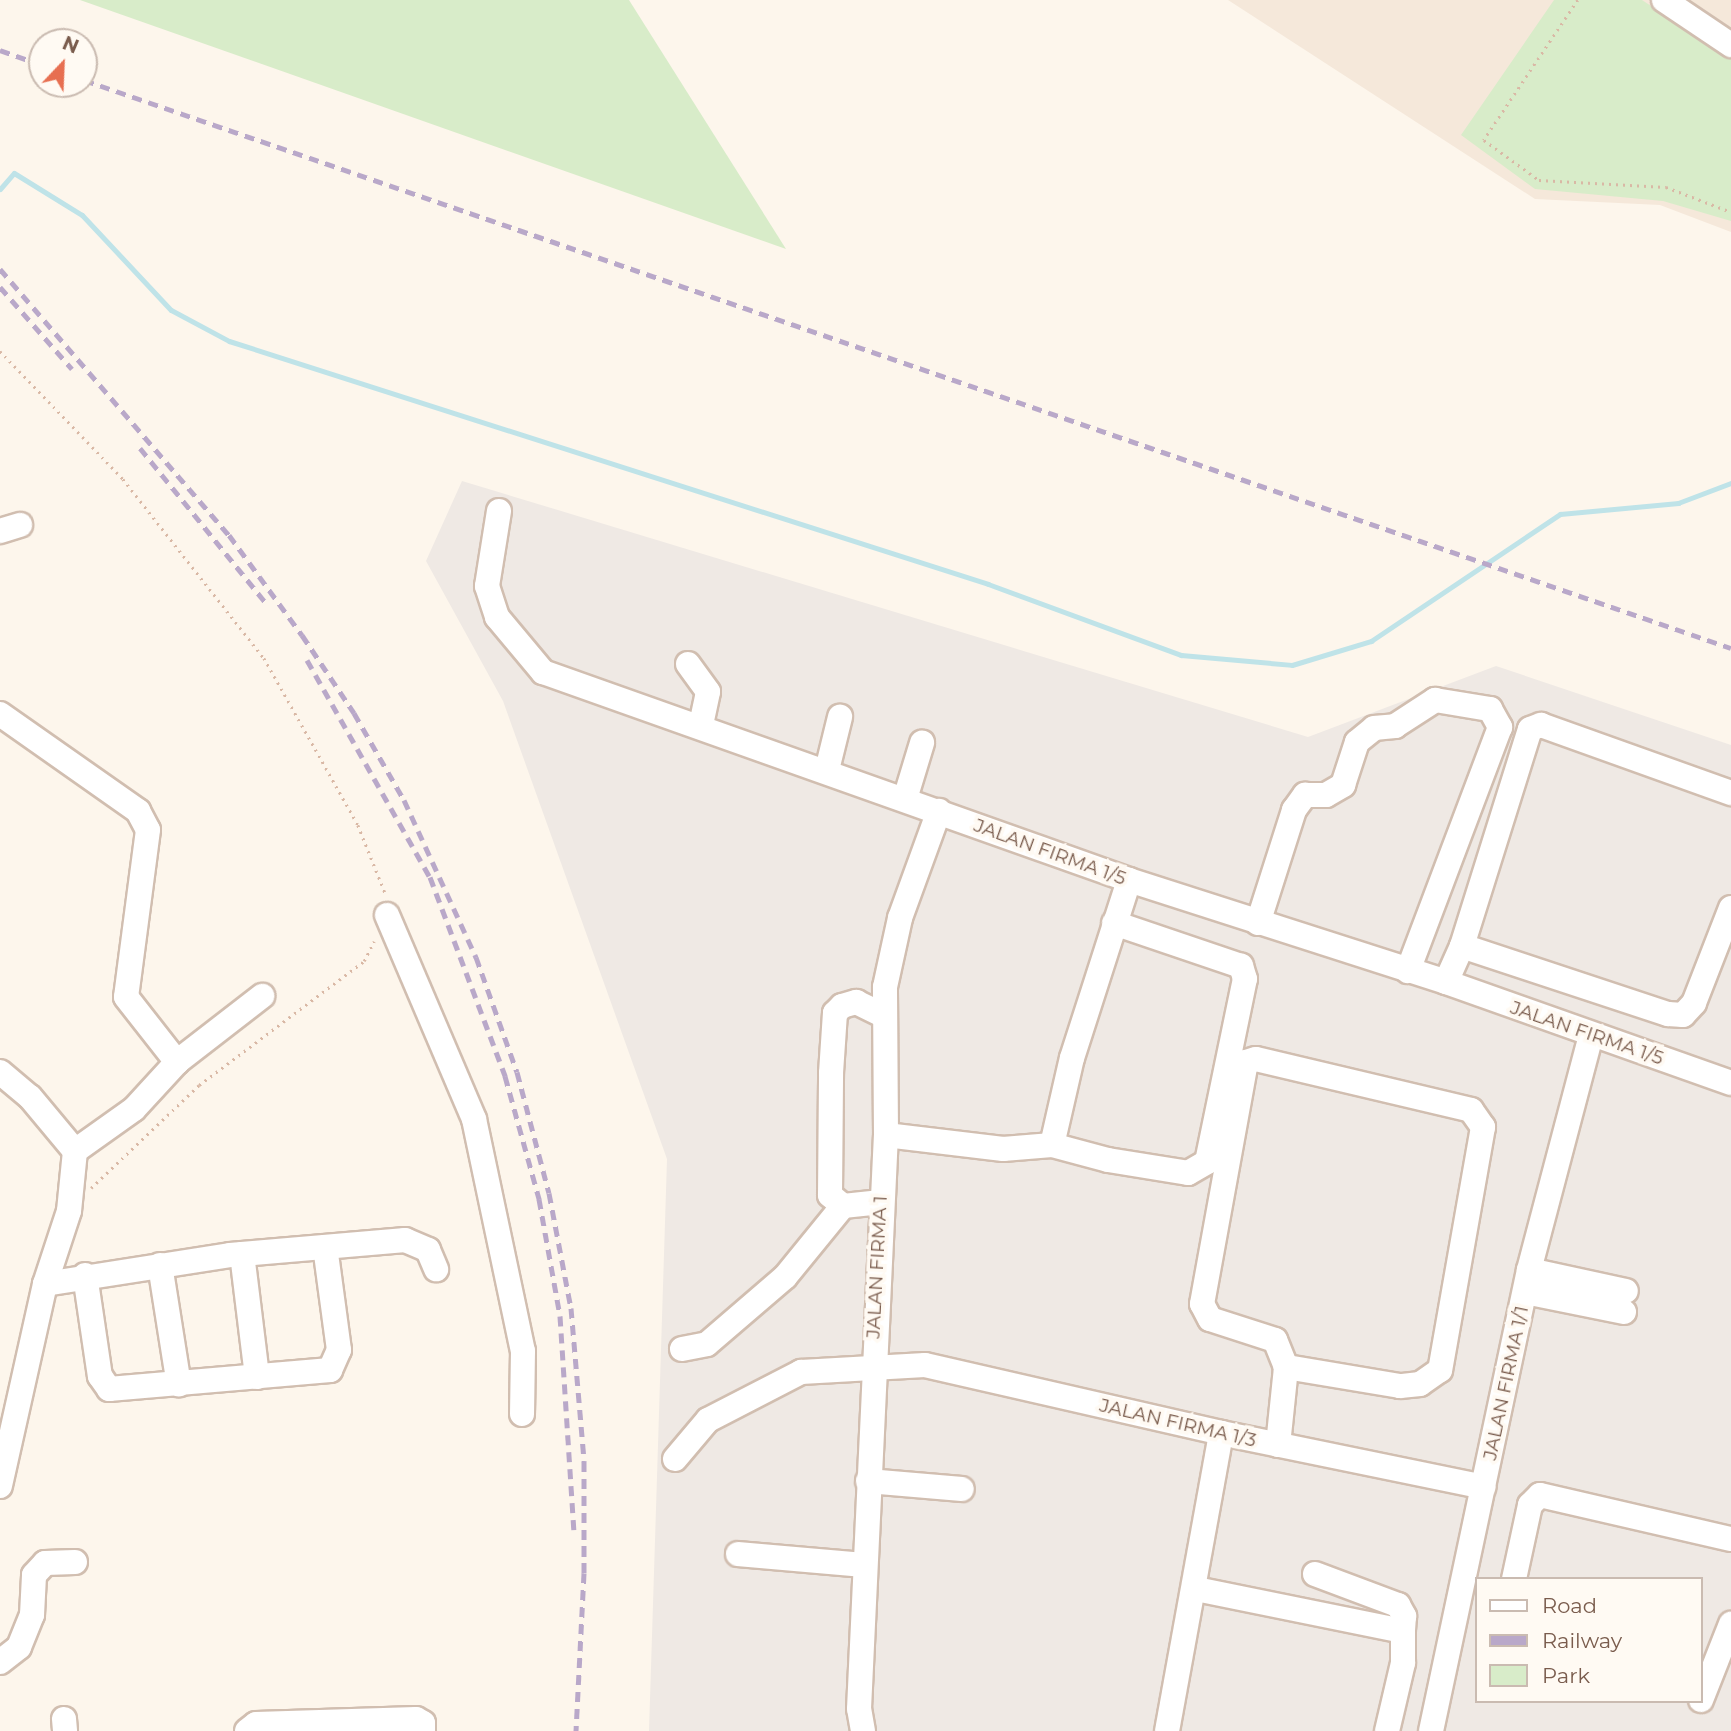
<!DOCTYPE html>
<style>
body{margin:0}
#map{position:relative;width:1731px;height:1731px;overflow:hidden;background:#fdf6ec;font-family:Montserrat,sans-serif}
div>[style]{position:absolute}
.residential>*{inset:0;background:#f5e8da}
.industrial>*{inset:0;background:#efe9e4}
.green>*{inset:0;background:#d8ecc9}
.stream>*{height:5px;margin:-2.5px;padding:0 2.5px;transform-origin:2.5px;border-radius:2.5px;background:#bfe3e8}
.path>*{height:2.5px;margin-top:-1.25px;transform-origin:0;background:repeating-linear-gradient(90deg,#d9b8a5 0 2px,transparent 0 7px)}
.roads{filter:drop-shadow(2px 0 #d1beb0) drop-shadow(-2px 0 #d1beb0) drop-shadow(0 2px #d1beb0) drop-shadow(0 -2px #d1beb0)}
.minor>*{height:24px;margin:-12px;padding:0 12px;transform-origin:12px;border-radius:12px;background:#fff}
.rail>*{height:5px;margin-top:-2.5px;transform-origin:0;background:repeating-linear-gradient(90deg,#b9a8c9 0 10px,transparent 0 17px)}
span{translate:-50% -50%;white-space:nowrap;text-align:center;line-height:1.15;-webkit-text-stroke:7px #fffaf3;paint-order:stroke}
.street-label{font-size:19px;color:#7a5c4d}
.legend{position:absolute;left:1475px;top:1577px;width:228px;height:126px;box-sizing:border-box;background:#fffaf3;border:2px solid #cabbb1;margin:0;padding:9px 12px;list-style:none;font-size:21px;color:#7a5c4d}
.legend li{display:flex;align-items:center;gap:14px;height:35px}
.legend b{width:35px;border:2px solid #cabbb1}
.north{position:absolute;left:28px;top:28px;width:70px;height:70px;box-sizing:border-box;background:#fffaf3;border:2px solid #cabbb1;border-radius:50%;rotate:23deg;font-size:19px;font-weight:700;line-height:28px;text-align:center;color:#7a5c4d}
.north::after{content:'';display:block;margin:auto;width:24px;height:32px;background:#e76f51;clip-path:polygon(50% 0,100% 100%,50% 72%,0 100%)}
</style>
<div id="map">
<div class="residential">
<i style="clip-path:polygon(1228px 0,1731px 0,1731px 232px,1660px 205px,1535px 199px)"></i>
</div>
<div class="industrial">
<i style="clip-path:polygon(evenodd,462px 481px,1308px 737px,1496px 666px,1731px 745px,1731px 1731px,649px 1731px,667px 1159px,503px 701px,426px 561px,462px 481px,1477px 1579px,1701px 1579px,1701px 1701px,1477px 1701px,1477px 1579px)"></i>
</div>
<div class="green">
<i style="clip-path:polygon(80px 0,629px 0,786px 249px)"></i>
<i style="clip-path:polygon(1554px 0,1642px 0,1731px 59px,1731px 221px,1663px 201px,1535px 189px,1461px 135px)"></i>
</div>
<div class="stream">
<i style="left:0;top:189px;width:21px;rotate:-49deg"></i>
<i style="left:14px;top:173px;width:80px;rotate:31.7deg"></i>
<i style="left:82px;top:215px;width:130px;rotate:46.9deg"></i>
<i style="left:171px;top:310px;width:66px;rotate:28.1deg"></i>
<i style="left:229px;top:341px;width:797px;rotate:17.75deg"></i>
<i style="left:988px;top:584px;width:206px;rotate:20.2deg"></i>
<i style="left:1181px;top:655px;width:111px;rotate:5.1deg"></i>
<i style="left:1292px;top:665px;width:83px;rotate:-16.9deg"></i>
<i style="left:1371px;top:641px;width:228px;rotate:-33.9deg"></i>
<i style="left:1560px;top:514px;width:119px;rotate:-5.3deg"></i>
<i style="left:1678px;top:503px;width:57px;rotate:-20.7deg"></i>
</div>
<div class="path">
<i style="left:1578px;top:0;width:169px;rotate:123.9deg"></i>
<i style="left:1484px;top:140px;width:68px;rotate:36deg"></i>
<i style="left:1539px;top:180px;width:127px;rotate:3.2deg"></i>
<i style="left:1666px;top:187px;width:70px;rotate:21deg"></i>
<i style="left:0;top:351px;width:178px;rotate:46.1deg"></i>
<i style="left:123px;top:479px;width:228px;rotate:51.8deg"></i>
<i style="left:264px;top:658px;width:192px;rotate:60.6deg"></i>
<i style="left:358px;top:825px;width:75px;rotate:68.2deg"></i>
<i style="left:91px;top:1188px;width:149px;rotate:-43.6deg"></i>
<i style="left:199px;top:1085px;width:206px;rotate:-36.9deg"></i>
<i style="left:364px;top:961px;width:22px;rotate:-63deg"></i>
</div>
<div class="roads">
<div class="minor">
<i style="left:1664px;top:0;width:81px;rotate:33.9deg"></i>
<i style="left:499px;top:511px;width:76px;rotate:99.1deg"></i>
<i style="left:487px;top:586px;width:33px;rotate:72deg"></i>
<i style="left:497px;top:617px;width:72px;rotate:50.1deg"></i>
<i style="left:543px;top:672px;width:622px;rotate:19.54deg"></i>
<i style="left:1129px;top:880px;width:333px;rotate:17.8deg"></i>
<i style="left:1446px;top:982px;width:302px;rotate:19.5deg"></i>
<i style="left:0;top:531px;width:21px;rotate:-17deg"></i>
<i style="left:688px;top:664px;width:34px;rotate:54deg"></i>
<i style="left:708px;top:692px;width:35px;rotate:102deg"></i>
<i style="left:0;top:714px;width:169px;rotate:35.1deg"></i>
<i style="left:138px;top:811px;width:21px;rotate:62deg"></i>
<i style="left:148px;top:830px;width:168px;rotate:97.5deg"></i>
<i style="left:126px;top:997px;width:83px;rotate:51.9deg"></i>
<i style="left:827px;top:770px;width:55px;rotate:-76.2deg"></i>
<i style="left:905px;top:799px;width:59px;rotate:-73.1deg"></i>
<i style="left:387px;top:915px;width:222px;rotate:66.9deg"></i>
<i style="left:474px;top:1119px;width:237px;rotate:78.1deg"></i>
<i style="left:523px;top:1351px;width:63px;rotate:90.9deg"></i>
<i style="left:1258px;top:923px;width:119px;rotate:-72.3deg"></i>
<i style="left:1294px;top:810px;width:19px;rotate:-54deg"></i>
<i style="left:1305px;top:795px;width:21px"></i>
<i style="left:1326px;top:795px;width:20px;rotate:-30deg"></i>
<i style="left:1343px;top:785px;width:45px;rotate:-72deg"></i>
<i style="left:1357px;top:742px;width:22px;rotate:-39deg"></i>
<i style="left:1374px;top:728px;width:21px;rotate:-5deg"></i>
<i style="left:1395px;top:726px;width:48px;rotate:-33deg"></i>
<i style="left:1435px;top:700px;width:56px;rotate:9.3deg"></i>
<i style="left:1490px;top:709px;width:21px;rotate:61deg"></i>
<i style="left:1500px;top:727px;width:261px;rotate:110.7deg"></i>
<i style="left:1462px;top:946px;width:217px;rotate:18.3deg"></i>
<i style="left:1668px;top:1014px;width:15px;rotate:4deg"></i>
<i style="left:1683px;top:1015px;width:16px;rotate:-47deg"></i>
<i style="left:1694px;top:1003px;width:102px;rotate:-68.7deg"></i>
<i style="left:1446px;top:982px;width:39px;rotate:-66deg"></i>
<i style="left:1462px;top:946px;width:227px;rotate:-72.6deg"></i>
<i style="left:1530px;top:729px;width:12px;rotate:-20deg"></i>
<i style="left:1541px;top:725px;width:202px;rotate:19.7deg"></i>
<i style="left:0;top:1072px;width:39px;rotate:40deg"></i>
<i style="left:30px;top:1097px;width:70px;rotate:50.2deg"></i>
<i style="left:75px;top:1151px;width:60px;rotate:95.7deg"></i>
<i style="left:69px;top:1211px;width:77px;rotate:108.2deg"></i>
<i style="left:45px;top:1284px;width:207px;rotate:102.6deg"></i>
<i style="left:886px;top:1135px;width:118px;rotate:6.8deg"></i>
<i style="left:1003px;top:1149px;width:49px;rotate:-4.7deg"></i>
<i style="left:1052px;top:1145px;width:58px;rotate:15deg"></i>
<i style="left:1108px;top:1160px;width:81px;rotate:9.2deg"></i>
<i style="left:1188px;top:1173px;width:22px;rotate:-30deg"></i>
<i style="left:1207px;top:1162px;width:187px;rotate:-78.3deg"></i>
<i style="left:1245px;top:979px;width:14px;rotate:-107deg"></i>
<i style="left:1241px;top:966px;width:134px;rotate:-161.3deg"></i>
<i style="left:1052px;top:1145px;width:89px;rotate:-77.1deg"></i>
<i style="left:1072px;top:1058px;width:187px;rotate:-72.2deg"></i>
<i style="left:75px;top:1151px;width:72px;rotate:-35.4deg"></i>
<i style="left:134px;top:1109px;width:64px;rotate:-47.5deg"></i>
<i style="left:177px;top:1062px;width:108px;rotate:-37.8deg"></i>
<i style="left:881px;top:1202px;width:38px;rotate:174deg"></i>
<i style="left:843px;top:1206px;width:17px;rotate:-140deg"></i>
<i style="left:830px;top:1195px;width:122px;rotate:-89.5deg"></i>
<i style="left:831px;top:1073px;width:60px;rotate:-86.2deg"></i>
<i style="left:835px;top:1013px;width:10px;rotate:-45deg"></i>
<i style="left:842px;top:1006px;width:15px;rotate:-16deg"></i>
<i style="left:856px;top:1002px;width:30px;rotate:26deg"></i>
<i style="left:242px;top:1254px;width:124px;rotate:83deg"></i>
<i style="left:160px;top:1265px;width:121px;rotate:81deg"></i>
<i style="left:1529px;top:1270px;width:99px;rotate:12.2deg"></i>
<i style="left:85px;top:1275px;width:102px;rotate:81.6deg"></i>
<i style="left:100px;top:1376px;width:16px;rotate:55deg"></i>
<i style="left:109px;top:1389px;width:222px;rotate:-4.9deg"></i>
<i style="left:330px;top:1370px;width:22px;rotate:-66deg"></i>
<i style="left:339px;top:1350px;width:104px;rotate:-97.7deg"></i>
<i style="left:45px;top:1284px;width:187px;rotate:-8.9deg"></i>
<i style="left:230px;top:1255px;width:176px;rotate:-4.9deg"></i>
<i style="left:405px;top:1240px;width:25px;rotate:23deg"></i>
<i style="left:428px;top:1250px;width:21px;rotate:67deg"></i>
<i style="left:1525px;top:1292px;width:101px;rotate:11.4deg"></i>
<i style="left:682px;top:1349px;width:25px;rotate:-11deg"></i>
<i style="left:707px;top:1344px;width:103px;rotate:-40.7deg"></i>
<i style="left:785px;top:1277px;width:92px;rotate:-50.8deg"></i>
<i style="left:1278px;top:1445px;width:78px;rotate:-84.1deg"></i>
<i style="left:1286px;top:1367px;width:29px;rotate:-112deg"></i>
<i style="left:1275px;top:1340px;width:68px;rotate:-162.1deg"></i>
<i style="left:1210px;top:1319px;width:17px;rotate:-118deg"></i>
<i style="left:1202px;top:1304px;width:246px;rotate:-79.7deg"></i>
<i style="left:1246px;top:1062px;width:10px;rotate:-17deg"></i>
<i style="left:1256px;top:1059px;width:221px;rotate:13.3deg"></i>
<i style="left:1471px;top:1110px;width:21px;rotate:55deg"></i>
<i style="left:1483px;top:1127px;width:247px;rotate:100deg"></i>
<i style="left:1440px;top:1370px;width:24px;rotate:145deg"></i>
<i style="left:1420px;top:1384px;width:20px;rotate:174deg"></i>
<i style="left:1400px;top:1386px;width:116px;rotate:-170.5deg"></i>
<i style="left:675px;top:1459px;width:51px;rotate:-49.8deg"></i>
<i style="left:708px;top:1420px;width:105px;rotate:-27.3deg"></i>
<i style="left:801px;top:1372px;width:124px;rotate:-3.2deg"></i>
<i style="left:925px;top:1365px;width:304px;rotate:12.9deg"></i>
<i style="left:1221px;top:1433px;width:268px;rotate:11.6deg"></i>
<i style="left:868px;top:1481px;width:94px;rotate:4.9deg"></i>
<i style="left:738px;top:1554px;width:126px;rotate:5deg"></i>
<i style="left:1315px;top:1574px;width:89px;rotate:20.5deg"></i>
<i style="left:1398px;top:1605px;width:13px;rotate:61deg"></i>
<i style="left:1404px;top:1616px;width:15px;rotate:94deg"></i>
<i style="left:1514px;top:1579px;width:76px;rotate:-77.8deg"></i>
<i style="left:1530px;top:1505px;width:14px;rotate:-45deg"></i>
<i style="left:1540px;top:1495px;width:196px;rotate:13deg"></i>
<i style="left:1196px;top:1589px;width:211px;rotate:11.5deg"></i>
<i style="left:1403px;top:1631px;width:32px;rotate:90deg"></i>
<i style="left:1403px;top:1663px;width:70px;rotate:103.2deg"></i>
<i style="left:0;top:1662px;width:24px;rotate:-38deg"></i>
<i style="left:19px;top:1647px;width:35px;rotate:-68deg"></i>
<i style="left:32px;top:1615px;width:40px;rotate:-87.1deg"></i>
<i style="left:34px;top:1575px;width:16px;rotate:-47deg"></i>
<i style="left:45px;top:1563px;width:30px;rotate:-2deg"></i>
<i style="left:1701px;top:1700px;width:82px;rotate:-68.5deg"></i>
<i style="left:64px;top:1719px;width:12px;rotate:85deg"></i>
<i style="left:247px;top:1731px;width:11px;rotate:-38deg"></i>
<i style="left:256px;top:1724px;width:160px;rotate:-1.8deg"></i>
<i style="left:416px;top:1719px;width:8px;rotate:30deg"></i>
<i style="left:423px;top:1723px;width:8px;rotate:90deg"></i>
<i style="left:863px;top:1731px;width:22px;rotate:-100deg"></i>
<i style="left:859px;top:1709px;width:575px;rotate:-87.31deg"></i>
<i style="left:886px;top:1135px;width:148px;rotate:-90.4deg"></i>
<i style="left:885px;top:987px;width:71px;rotate:-77.7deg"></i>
<i style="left:900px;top:918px;width:114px;rotate:-70deg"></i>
<i style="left:1167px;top:1731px;width:303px;rotate:-79.7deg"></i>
<i style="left:1431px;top:1731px;width:471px;rotate:-78deg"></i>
<i style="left:1529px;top:1270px;width:242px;rotate:-75.2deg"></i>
</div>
</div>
<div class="rail">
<i style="left:0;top:50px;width:45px;rotate:19.7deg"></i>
<i style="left:84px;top:80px;width:1742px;rotate:19.03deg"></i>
<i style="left:0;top:269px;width:351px;rotate:49.3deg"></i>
<i style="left:229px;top:535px;width:124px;rotate:53.9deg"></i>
<i style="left:302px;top:635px;width:94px;rotate:56.3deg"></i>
<i style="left:354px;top:713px;width:100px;rotate:60.1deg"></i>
<i style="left:404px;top:800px;width:173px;rotate:65.4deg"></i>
<i style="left:476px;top:957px;width:122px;rotate:70.4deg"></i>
<i style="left:517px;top:1072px;width:125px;rotate:75.2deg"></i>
<i style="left:549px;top:1193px;width:117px;rotate:79.2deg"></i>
<i style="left:571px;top:1308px;width:154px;rotate:85.1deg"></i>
<i style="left:584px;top:1461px;width:112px;rotate:90deg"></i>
<i style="left:584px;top:1573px;width:158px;rotate:92.9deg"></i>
<i style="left:0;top:287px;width:109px;rotate:48.7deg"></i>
<i style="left:140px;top:448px;width:200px;rotate:50.9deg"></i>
<i style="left:307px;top:660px;width:249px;rotate:60.5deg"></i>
<i style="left:430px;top:877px;width:213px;rotate:69.3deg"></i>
<i style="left:505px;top:1076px;width:128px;rotate:74.5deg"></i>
<i style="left:539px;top:1199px;width:119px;rotate:79.8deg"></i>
<i style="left:560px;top:1316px;width:214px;rotate:86.3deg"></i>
</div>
<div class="street-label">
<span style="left:1050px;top:852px;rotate:20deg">JALAN FIRMA 1/5</span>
<span style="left:1587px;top:1033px;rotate:19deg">JALAN FIRMA 1/5</span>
<span style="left:877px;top:1267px;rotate:-87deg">JALAN FIRMA 1</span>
<span style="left:1506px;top:1383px;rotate:-78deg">JALAN FIRMA 1/1</span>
<span style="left:1178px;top:1423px;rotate:13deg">JALAN FIRMA 1/3</span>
</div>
<ul class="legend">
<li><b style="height:9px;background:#fff"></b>Road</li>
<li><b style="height:9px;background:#b9a8c9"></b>Railway</li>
<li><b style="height:19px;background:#d8ecc9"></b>Park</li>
</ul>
<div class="north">N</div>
</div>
